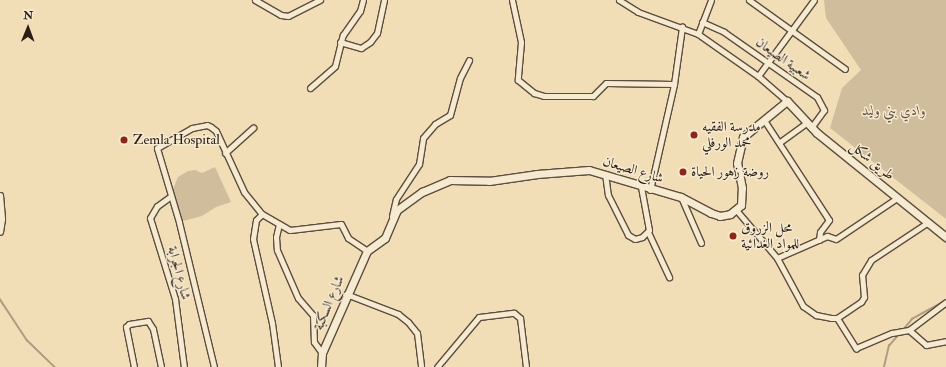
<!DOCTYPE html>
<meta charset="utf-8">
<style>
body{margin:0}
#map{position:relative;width:946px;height:367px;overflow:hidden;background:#f1deb7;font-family:"IM FELL Double Pica",Amiri,serif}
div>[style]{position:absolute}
.green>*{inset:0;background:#cfbd9c}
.stream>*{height:1.5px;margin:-0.75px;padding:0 0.75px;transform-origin:0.75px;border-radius:0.75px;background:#ae9c80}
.roads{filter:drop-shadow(1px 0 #5c4d3e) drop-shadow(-1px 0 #5c4d3e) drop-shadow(0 1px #5c4d3e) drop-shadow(0 -1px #5c4d3e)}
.minor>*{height:5px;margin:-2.5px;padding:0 2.5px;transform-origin:2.5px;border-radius:2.5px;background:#f6ead0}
.secondary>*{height:7px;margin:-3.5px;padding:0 3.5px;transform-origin:3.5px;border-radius:3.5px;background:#f6ead0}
.dots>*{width:11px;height:11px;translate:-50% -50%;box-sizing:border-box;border:2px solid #f6ead0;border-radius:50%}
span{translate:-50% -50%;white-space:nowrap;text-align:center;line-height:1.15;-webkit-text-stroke:3px #f6ead0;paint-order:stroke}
.street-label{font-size:14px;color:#2b1d16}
.park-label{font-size:14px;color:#5c4d3e;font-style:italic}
.poi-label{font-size:14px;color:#2b1d16}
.left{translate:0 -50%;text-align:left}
.north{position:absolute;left:8px;top:8px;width:40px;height:40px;-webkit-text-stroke:3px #f6ead0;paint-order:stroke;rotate:1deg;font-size:11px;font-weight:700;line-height:16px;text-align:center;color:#2b1d16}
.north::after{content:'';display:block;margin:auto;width:14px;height:18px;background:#2b1d16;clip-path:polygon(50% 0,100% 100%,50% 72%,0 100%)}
</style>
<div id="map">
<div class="green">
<i style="clip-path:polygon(824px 0,946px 0,946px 219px,830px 128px,842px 88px,861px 70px,826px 18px)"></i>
<i style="clip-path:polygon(215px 167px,231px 202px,216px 207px,202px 216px,183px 221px,173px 189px,178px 177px,188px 171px,195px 170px,202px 173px)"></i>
</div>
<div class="stream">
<i style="left:0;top:299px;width:49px;rotate:56.6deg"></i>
<i style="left:27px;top:340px;width:39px;rotate:44deg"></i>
<i style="left:904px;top:329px;width:13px;rotate:-51deg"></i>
<i style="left:912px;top:319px;width:35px;rotate:-29deg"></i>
<i style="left:884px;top:367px;width:22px;rotate:-77deg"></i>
<i style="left:889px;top:346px;width:17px;rotate:-50deg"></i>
</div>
<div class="roads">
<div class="minor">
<i style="left:255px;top:0;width:30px;rotate:30deg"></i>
<i style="left:281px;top:15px;width:7px;rotate:8deg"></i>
<i style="left:288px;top:16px;width:36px;rotate:-27deg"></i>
<i style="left:512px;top:0;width:43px;rotate:77.9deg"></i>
<i style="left:521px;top:42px;width:38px;rotate:95deg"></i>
<i style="left:518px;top:80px;width:21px;rotate:39deg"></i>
<i style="left:534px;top:93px;width:10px;rotate:17deg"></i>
<i style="left:544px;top:96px;width:49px"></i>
<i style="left:593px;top:96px;width:18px;rotate:-45deg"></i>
<i style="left:606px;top:83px;width:68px;rotate:0.8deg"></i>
<i style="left:674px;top:84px;width:58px;rotate:-82deg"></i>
<i style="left:619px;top:0;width:22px;rotate:32deg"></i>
<i style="left:638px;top:12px;width:64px;rotate:20.1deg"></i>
<i style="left:698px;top:34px;width:73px;rotate:35deg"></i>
<i style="left:758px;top:76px;width:38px;rotate:41deg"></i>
<i style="left:749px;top:0;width:118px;rotate:35.7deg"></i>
<i style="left:702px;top:22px;width:24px;rotate:24deg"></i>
<i style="left:724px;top:32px;width:113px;rotate:35deg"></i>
<i style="left:817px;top:97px;width:15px;rotate:62deg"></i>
<i style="left:824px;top:110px;width:22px;rotate:126deg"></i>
<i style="left:698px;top:34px;width:36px;rotate:-69deg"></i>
<i style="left:340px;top:42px;width:22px;rotate:16deg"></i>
<i style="left:361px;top:48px;width:11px;rotate:-34deg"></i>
<i style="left:370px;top:42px;width:11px;rotate:-52deg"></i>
<i style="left:377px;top:33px;width:34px;rotate:-78deg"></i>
<i style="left:758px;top:76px;width:94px;rotate:-53.6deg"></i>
<i style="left:310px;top:88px;width:33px;rotate:-41deg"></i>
<i style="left:335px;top:66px;width:32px;rotate:-76deg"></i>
<i style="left:343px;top:35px;width:29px;rotate:-55deg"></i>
<i style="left:360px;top:11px;width:11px;rotate:-75deg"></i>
<i style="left:764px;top:120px;width:119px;rotate:57deg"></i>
<i style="left:829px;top:220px;width:15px;rotate:127deg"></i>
<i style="left:820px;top:232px;width:8px;rotate:97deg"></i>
<i style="left:780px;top:142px;width:32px;rotate:-36deg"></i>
<i style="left:225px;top:153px;width:38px;rotate:-42deg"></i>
<i style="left:605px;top:174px;width:21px;rotate:82deg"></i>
<i style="left:608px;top:195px;width:45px;rotate:63.4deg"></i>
<i style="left:628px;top:235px;width:8px;rotate:30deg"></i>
<i style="left:635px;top:239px;width:7px;rotate:-16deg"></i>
<i style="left:642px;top:237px;width:10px;rotate:-45deg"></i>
<i style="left:649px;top:230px;width:44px;rotate:-100.5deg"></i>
<i style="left:650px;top:190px;width:109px;rotate:-77.2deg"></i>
<i style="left:0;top:195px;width:24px;rotate:85deg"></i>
<i style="left:2px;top:219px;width:13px;rotate:99deg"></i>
<i style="left:171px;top:196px;width:17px;rotate:144deg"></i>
<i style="left:157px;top:206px;width:14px;rotate:120deg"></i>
<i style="left:150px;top:218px;width:85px;rotate:72.8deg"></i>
<i style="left:175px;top:299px;width:69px;rotate:82.5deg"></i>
<i style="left:681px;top:197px;width:50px;rotate:66.5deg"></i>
<i style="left:737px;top:211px;width:62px;rotate:49.6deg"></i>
<i style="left:777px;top:258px;width:55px;rotate:61.6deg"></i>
<i style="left:803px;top:306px;width:16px;rotate:35deg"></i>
<i style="left:816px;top:315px;width:15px;rotate:11deg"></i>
<i style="left:831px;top:318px;width:6px"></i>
<i style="left:837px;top:318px;width:29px;rotate:-34deg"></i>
<i style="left:861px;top:302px;width:6px;rotate:-59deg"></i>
<i style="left:864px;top:297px;width:22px;rotate:-95deg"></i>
<i style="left:862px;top:275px;width:17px;rotate:-59deg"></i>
<i style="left:871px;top:260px;width:67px;rotate:-33.5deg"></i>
<i style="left:262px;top:214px;width:8px;rotate:135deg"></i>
<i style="left:256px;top:220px;width:19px;rotate:99deg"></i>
<i style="left:253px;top:239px;width:86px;rotate:77.3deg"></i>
<i style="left:272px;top:323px;width:44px;rotate:82.2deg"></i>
<i style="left:392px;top:216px;width:17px;rotate:-77deg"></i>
<i style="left:396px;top:199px;width:42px;rotate:-56.7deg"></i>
<i style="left:419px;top:164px;width:26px;rotate:-81deg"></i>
<i style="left:423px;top:138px;width:18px;rotate:-49deg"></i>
<i style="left:435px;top:124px;width:17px;rotate:-31deg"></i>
<i style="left:450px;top:115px;width:38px;rotate:-75deg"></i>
<i style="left:460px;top:78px;width:20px;rotate:-63deg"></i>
<i style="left:279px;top:224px;width:13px;rotate:103deg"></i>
<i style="left:276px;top:237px;width:13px;rotate:86deg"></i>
<i style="left:277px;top:250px;width:52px;rotate:66.4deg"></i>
<i style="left:298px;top:298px;width:23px;rotate:49deg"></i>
<i style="left:313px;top:315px;width:27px;rotate:88deg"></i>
<i style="left:314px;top:342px;width:14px;rotate:54deg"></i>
<i style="left:648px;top:232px;width:50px;rotate:65deg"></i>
<i style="left:777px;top:258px;width:55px;rotate:-23.7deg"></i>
<i style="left:827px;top:236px;width:9px;rotate:18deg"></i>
<i style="left:836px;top:239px;width:73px;rotate:-33.9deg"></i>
<i style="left:346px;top:294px;width:56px;rotate:21deg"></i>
<i style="left:398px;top:314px;width:13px;rotate:39deg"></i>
<i style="left:408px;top:322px;width:14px;rotate:51deg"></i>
<i style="left:417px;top:333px;width:34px;rotate:83deg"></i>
<i style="left:837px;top:318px;width:36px;rotate:58deg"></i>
<i style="left:856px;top:348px;width:39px;rotate:-23deg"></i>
<i style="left:892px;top:333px;width:17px;rotate:-10deg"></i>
<i style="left:909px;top:330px;width:23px;rotate:41deg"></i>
<i style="left:926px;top:345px;width:20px;rotate:-11deg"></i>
<i style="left:909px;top:330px;width:46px;rotate:-37.1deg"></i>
<i style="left:134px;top:367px;width:41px;rotate:-101.3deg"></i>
<i style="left:126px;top:327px;width:4px;rotate:-45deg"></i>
<i style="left:129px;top:324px;width:19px;rotate:-9deg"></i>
<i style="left:148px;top:321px;width:9px;rotate:58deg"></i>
<i style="left:153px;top:329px;width:39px;rotate:78deg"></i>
<i style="left:214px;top:367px;width:149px;rotate:-103.6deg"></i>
<i style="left:179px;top:222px;width:77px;rotate:-106.6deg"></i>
<i style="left:157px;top:148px;width:40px;rotate:-29.7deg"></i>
<i style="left:192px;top:128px;width:15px;rotate:-11deg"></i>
<i style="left:207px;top:125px;width:4px;rotate:27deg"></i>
<i style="left:211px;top:127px;width:6px;rotate:39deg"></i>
<i style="left:216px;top:131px;width:67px;rotate:65.3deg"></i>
<i style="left:244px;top:192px;width:28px;rotate:51deg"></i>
<i style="left:262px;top:214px;width:32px;rotate:30deg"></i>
<i style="left:290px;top:230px;width:51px;rotate:-6.7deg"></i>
<i style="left:341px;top:224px;width:16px;rotate:63deg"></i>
<i style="left:348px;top:238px;width:23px;rotate:34deg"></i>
<i style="left:437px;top:367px;width:65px;rotate:-50deg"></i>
<i style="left:479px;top:317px;width:35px;rotate:-7deg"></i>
<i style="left:514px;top:313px;width:8px;rotate:40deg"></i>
<i style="left:520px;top:318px;width:49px;rotate:83deg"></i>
</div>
<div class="secondary">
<i style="left:321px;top:367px;width:14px;rotate:-86deg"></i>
<i style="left:322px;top:353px;width:111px;rotate:-66.2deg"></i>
<i style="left:367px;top:251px;width:22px;rotate:-36deg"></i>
<i style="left:385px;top:238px;width:30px;rotate:-67deg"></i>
<i style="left:397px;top:210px;width:31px;rotate:-36deg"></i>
<i style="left:422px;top:192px;width:30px;rotate:-23deg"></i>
<i style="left:450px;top:180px;width:39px;rotate:1deg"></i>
<i style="left:489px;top:181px;width:49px;rotate:-8.3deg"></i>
<i style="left:537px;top:174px;width:52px;rotate:-4.4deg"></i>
<i style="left:589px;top:170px;width:96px;rotate:16.4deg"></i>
<i style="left:681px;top:197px;width:34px;rotate:28deg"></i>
<i style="left:711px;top:213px;width:9px;rotate:18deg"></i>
<i style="left:720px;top:216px;width:10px;rotate:-11deg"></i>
<i style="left:730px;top:214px;width:14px;rotate:-39deg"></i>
<i style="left:741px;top:205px;width:17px;rotate:-87deg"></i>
<i style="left:742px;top:188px;width:25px;rotate:-101deg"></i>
<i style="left:737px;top:163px;width:27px;rotate:-77deg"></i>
<i style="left:743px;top:137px;width:57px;rotate:-39.3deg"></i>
<i style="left:787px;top:101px;width:44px;rotate:46.8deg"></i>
<i style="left:817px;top:133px;width:166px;rotate:38.9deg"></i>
</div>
</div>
<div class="dots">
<i style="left:694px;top:135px;background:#8f2418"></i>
<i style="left:124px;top:140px;background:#8f2418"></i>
<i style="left:683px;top:172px;background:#8f2418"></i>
<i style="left:733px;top:236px;background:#8f2418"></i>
</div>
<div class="street-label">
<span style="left:783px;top:59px;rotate:35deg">شعبية الصيعان</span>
<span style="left:872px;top:161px;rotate:39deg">طريق شكل</span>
<span style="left:633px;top:170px;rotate:17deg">شارع الصيعان</span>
<span style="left:179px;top:273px;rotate:75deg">شارع الجرابة</span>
<span style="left:329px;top:303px;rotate:-67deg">شارع السكبة</span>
</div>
<div class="park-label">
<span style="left:894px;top:111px">وادي بني وليد</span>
</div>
<div class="poi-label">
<span class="left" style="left:702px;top:135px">مدرسة الفقيه<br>محمد الورفلي</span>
<span class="left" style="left:133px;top:140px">Zemla Hospital</span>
<span class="left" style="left:691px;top:172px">روضة زهور الحياة</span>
<span class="left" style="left:741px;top:236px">محل الزروق<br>للمواد الغدائية</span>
</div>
<div class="north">N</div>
</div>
